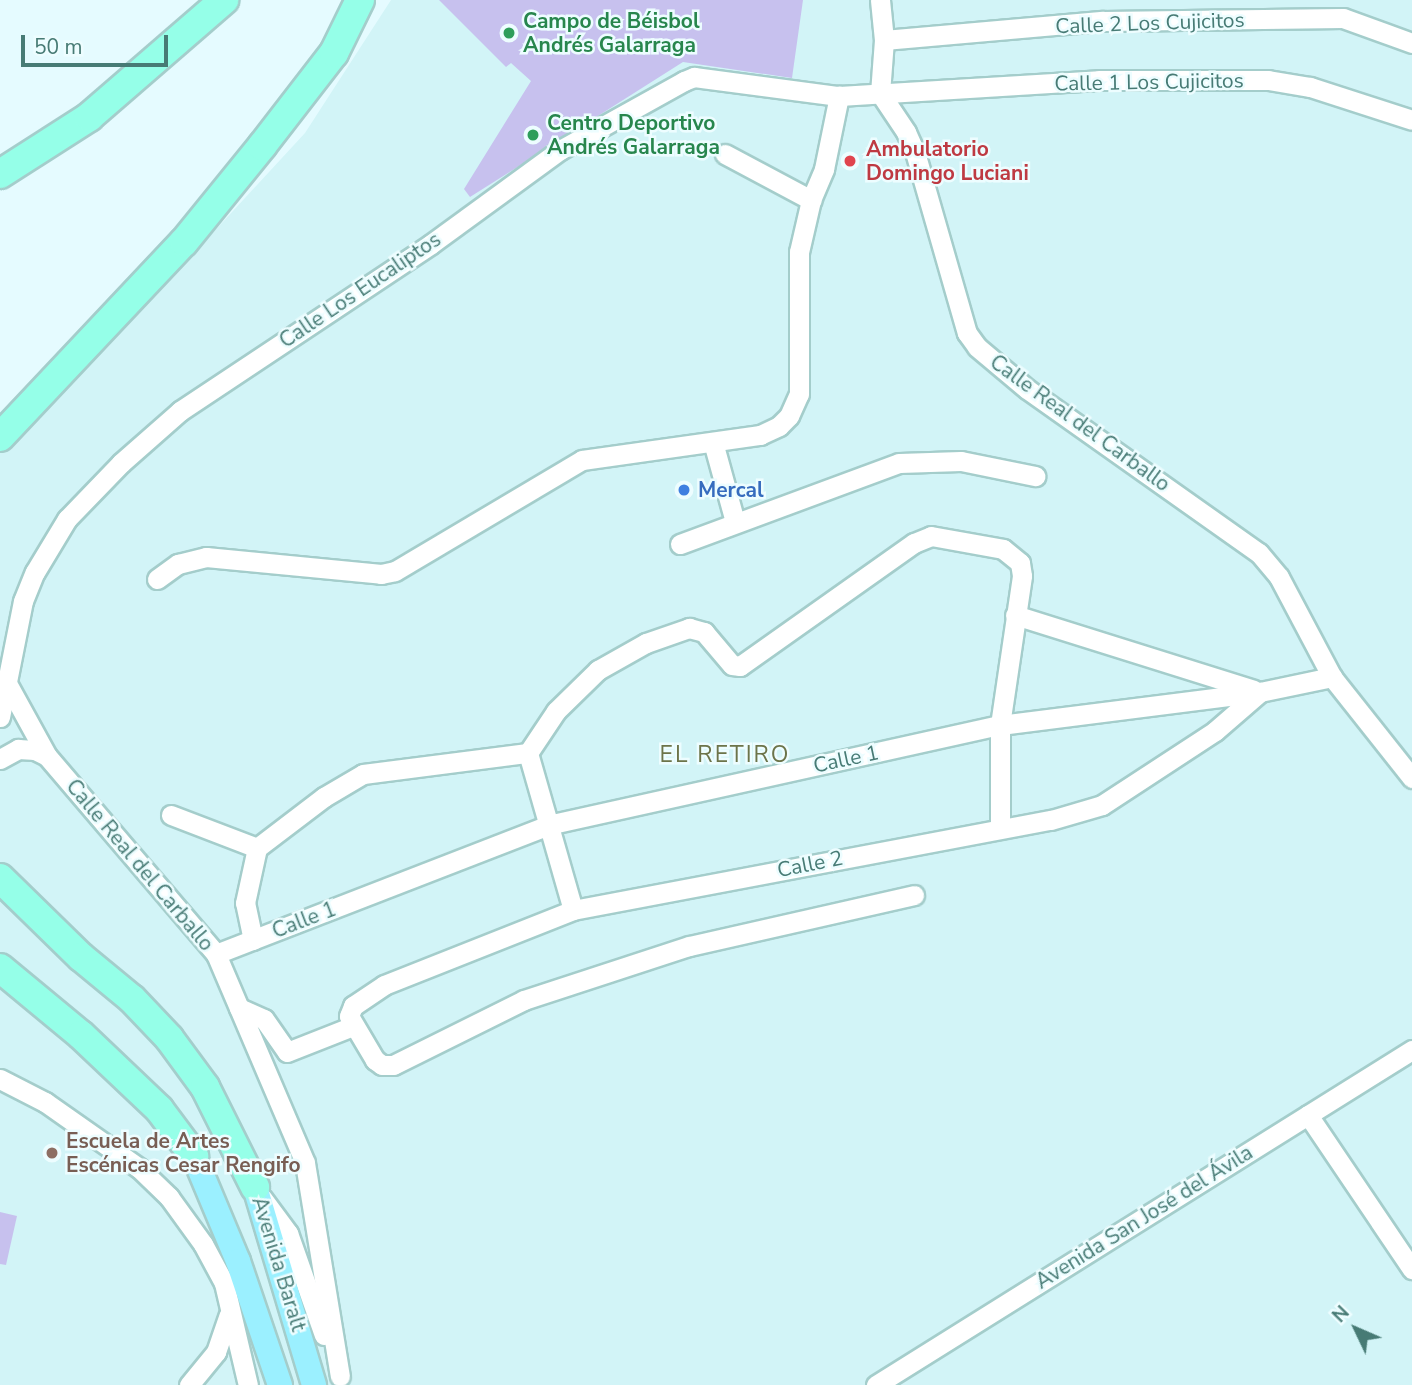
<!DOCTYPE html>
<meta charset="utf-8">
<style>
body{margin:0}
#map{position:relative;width:1412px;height:1385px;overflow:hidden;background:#e5fbff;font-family:"Nunito Sans",sans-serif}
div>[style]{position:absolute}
.residential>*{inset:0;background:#d2f4f7}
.green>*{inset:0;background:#c7c1ee}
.roads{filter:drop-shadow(2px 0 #a4cdcb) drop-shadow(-2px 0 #a4cdcb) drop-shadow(0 2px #a4cdcb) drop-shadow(0 -2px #a4cdcb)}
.minor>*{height:19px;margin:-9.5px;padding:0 9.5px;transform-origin:9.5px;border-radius:9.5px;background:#fff}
.major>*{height:24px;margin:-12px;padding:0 12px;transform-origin:12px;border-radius:12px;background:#9bf0ff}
.highway>*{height:28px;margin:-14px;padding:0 14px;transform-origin:14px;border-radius:14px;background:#95ffe8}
.dots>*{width:19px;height:19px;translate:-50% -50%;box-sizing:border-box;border:4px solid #edfdff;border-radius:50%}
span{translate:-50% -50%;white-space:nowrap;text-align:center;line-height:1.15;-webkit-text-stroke:5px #edfdff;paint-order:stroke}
.leisure-label{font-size:21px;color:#27864d;font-weight:700}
.left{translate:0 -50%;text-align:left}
.street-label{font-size:21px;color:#477b75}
.health-label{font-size:21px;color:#be3a42;font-weight:700}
.shop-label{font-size:21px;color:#366cbe;font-weight:700}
.education-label{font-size:21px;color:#785e54;font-weight:700}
.neighbourhood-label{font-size:23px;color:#6c744a;letter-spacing:2px}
.north{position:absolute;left:1321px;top:1294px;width:70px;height:70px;-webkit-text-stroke:5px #edfdff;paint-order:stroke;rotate:314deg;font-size:19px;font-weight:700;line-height:28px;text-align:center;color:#477b75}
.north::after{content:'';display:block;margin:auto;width:24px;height:32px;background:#477b75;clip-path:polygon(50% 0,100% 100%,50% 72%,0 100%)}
.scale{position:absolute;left:21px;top:35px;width:147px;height:32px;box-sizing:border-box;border:4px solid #477b75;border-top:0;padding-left:9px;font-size:21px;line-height:24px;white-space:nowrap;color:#477b75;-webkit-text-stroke:5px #edfdff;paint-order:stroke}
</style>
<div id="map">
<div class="residential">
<i style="clip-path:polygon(391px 0,1412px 0,1412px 1385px,0 1385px,0 453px,136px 316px,305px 133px)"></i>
</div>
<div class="green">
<i style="clip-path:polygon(439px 0,803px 0,792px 78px,683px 62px,470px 197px,464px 189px,531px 81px,511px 63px,506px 67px)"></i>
<i style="clip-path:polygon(0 1212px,17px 1216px,6px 1265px,0 1264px)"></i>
</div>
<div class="roads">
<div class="minor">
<i style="left:880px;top:0;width:40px;rotate:84.3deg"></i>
<i style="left:884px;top:40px;width:53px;rotate:94.3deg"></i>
<i style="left:880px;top:93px;width:47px;rotate:56.3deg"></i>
<i style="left:906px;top:132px;width:22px;rotate:66deg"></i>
<i style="left:915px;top:152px;width:188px;rotate:74deg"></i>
<i style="left:967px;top:333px;width:17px;rotate:54deg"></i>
<i style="left:977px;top:347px;width:65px;rotate:40deg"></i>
<i style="left:1027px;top:389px;width:284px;rotate:35.3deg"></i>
<i style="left:1259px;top:553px;width:31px;rotate:50deg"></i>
<i style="left:1279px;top:577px;width:113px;rotate:62.1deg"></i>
<i style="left:1332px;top:677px;width:129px;rotate:51.6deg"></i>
<i style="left:884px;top:40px;width:220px;rotate:-5deg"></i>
<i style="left:1103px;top:21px;width:240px;rotate:-0.7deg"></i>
<i style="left:1343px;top:18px;width:73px;rotate:19.9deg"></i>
<i style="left:725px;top:154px;width:98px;rotate:28.1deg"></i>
<i style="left:713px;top:442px;width:83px;rotate:74.6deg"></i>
<i style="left:680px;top:544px;width:233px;rotate:-20.3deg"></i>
<i style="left:899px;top:463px;width:62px;rotate:-1.8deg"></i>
<i style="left:961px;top:461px;width:76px;rotate:11.5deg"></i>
<i style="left:157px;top:579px;width:26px;rotate:-36deg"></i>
<i style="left:178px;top:564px;width:29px;rotate:-14deg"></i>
<i style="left:206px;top:557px;width:176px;rotate:5.5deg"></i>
<i style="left:381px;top:574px;width:14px;rotate:-12deg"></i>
<i style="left:395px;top:571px;width:217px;rotate:-30.7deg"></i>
<i style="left:582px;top:460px;width:180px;rotate:-8deg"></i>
<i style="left:760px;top:435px;width:21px;rotate:-25deg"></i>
<i style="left:779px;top:426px;width:14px;rotate:-45deg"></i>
<i style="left:789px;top:416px;width:24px;rotate:-66deg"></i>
<i style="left:799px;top:394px;width:142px;rotate:-90deg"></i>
<i style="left:799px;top:252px;width:53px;rotate:-77deg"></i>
<i style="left:811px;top:200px;width:34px;rotate:-67deg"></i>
<i style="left:824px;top:169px;width:75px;rotate:-78.4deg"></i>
<i style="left:1015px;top:615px;width:250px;rotate:17.4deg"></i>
<i style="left:8px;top:685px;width:81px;rotate:61.2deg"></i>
<i style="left:47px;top:756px;width:260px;rotate:49.5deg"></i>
<i style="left:216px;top:954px;width:227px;rotate:66.9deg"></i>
<i style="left:305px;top:1163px;width:216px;rotate:80.7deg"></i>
<i style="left:0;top:717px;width:118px;rotate:-78.8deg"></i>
<i style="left:23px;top:601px;width:31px;rotate:-68deg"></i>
<i style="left:35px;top:572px;width:62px;rotate:-58.9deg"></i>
<i style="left:67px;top:519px;width:78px;rotate:-46deg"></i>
<i style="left:121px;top:463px;width:79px;rotate:-41.4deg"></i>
<i style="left:180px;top:411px;width:301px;rotate:-33.6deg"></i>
<i style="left:431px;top:244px;width:160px;rotate:-36.1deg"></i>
<i style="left:560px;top:150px;width:142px;rotate:-29.1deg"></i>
<i style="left:684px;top:81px;width:11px;rotate:-22deg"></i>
<i style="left:694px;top:77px;width:146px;rotate:7.5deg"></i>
<i style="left:839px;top:96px;width:260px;rotate:-3.5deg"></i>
<i style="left:1099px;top:80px;width:169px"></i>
<i style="left:1268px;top:80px;width:43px;rotate:9.5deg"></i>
<i style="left:1310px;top:87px;width:107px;rotate:17.9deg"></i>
<i style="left:528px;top:753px;width:50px;rotate:-56.3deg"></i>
<i style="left:556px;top:711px;width:59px;rotate:-44.3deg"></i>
<i style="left:598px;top:670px;width:55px;rotate:-29.4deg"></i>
<i style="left:646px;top:643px;width:46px;rotate:-19.2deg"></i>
<i style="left:689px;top:628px;width:16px;rotate:15deg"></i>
<i style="left:704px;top:632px;width:43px;rotate:49.7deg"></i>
<i style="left:732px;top:665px;width:8px;rotate:7deg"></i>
<i style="left:740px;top:666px;width:213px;rotate:-35.3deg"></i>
<i style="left:914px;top:543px;width:18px;rotate:-22deg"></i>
<i style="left:931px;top:536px;width:73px;rotate:10.2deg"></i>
<i style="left:1003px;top:549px;width:22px;rotate:39deg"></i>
<i style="left:1020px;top:563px;width:13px;rotate:81deg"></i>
<i style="left:1022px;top:576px;width:151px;rotate:98.4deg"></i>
<i style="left:1000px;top:725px;width:103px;rotate:90deg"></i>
<i style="left:0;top:759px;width:21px;rotate:-29deg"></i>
<i style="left:18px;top:749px;width:17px;rotate:3deg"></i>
<i style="left:35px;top:750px;width:13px;rotate:27deg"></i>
<i style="left:171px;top:815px;width:92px;rotate:21deg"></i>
<i style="left:914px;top:895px;width:231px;rotate:167.2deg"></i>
<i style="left:689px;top:946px;width:174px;rotate:161.9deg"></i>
<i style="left:524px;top:1000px;width:146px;rotate:153.6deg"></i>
<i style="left:393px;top:1065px;width:11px;rotate:180deg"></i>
<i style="left:382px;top:1065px;width:9px;rotate:-144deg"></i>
<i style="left:375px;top:1060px;width:51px;rotate:-120.6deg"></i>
<i style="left:349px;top:1016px;width:11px;rotate:-68deg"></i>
<i style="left:353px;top:1006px;width:37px;rotate:-34deg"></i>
<i style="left:384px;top:985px;width:203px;rotate:-21.6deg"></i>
<i style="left:573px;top:910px;width:486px;rotate:-10.7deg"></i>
<i style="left:1051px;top:820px;width:53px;rotate:-16.4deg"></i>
<i style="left:1102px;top:805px;width:135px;rotate:-33.2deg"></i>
<i style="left:1215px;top:731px;width:60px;rotate:-40.9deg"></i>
<i style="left:253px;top:940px;width:38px;rotate:-102deg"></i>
<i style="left:245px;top:903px;width:56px;rotate:-77.7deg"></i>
<i style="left:257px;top:848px;width:84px;rotate:-37.3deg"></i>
<i style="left:324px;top:797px;width:45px;rotate:-30.5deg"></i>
<i style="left:363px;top:774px;width:166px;rotate:-7.3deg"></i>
<i style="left:528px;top:753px;width:163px;rotate:74deg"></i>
<i style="left:216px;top:954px;width:356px;rotate:-21.2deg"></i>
<i style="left:548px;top:825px;width:463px;rotate:-12.5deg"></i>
<i style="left:1000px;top:725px;width:262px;rotate:-7.2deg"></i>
<i style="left:1260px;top:692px;width:74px;rotate:-11.8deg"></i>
<i style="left:239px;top:1008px;width:27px;rotate:24deg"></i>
<i style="left:264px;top:1019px;width:40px;rotate:55.1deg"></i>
<i style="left:287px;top:1052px;width:71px;rotate:-21.5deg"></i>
<i style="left:0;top:1079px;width:51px;rotate:27.1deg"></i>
<i style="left:45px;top:1102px;width:115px;rotate:35.1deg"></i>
<i style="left:139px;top:1168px;width:42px;rotate:44deg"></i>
<i style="left:169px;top:1197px;width:58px;rotate:54.1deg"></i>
<i style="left:203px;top:1244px;width:44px;rotate:61.7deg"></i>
<i style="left:224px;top:1283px;width:105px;rotate:76.8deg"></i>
<i style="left:1308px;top:1115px;width:186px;rotate:56deg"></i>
<i style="left:262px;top:1198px;width:44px;rotate:53.4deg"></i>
<i style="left:288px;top:1233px;width:108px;rotate:70.6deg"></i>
<i style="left:189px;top:1385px;width:43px;rotate:-50.7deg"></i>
<i style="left:216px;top:1352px;width:39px;rotate:-71deg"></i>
<i style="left:876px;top:1385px;width:632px;rotate:-32.01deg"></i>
</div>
<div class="major">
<i style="left:194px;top:1156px;width:114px;rotate:67.3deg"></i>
<i style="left:238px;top:1261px;width:131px;rotate:71.3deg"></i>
<i style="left:255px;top:1187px;width:207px;rotate:73.4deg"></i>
</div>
<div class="highway">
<i style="left:0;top:174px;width:106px;rotate:-32.6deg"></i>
<i style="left:89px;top:117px;width:179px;rotate:-40.9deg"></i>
<i style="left:0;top:437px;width:268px;rotate:-46.7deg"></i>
<i style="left:184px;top:242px;width:124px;rotate:-50.9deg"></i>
<i style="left:262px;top:146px;width:118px;rotate:-52.3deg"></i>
<i style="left:334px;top:53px;width:59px;rotate:-63.9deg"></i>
<i style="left:0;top:878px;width:113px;rotate:44.3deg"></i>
<i style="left:81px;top:957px;width:66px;rotate:39.5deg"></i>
<i style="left:132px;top:999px;width:54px;rotate:46.5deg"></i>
<i style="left:169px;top:1038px;width:61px;rotate:53.7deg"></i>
<i style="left:205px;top:1087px;width:112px;rotate:63.4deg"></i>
<i style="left:0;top:968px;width:105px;rotate:39.6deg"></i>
<i style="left:81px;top:1035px;width:108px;rotate:43.5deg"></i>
<i style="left:159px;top:1109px;width:59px;rotate:53.3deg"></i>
</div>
</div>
<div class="dots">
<i style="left:509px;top:33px;background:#2e9e5b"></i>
<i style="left:533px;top:135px;background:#2e9e5b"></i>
<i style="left:850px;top:161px;background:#e0444e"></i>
<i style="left:684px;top:490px;background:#3f7fe0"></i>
<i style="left:52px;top:1153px;background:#8d6e63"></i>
</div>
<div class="leisure-label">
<span class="left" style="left:523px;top:33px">Campo de Béisbol<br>Andrés Galarraga</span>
<span class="left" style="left:547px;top:135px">Centro Deportivo<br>Andrés Galarraga</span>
</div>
<div class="street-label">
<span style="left:1150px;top:23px;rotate:-2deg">Calle 2 Los Cujicitos</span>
<span style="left:1149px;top:82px;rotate:-1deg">Calle 1 Los Cujicitos</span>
<span style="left:360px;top:290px;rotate:-34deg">Calle Los Eucaliptos</span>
<span style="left:1080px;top:423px;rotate:36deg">Calle Real del Carballo</span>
<span style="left:846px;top:759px;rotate:-12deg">Calle 1</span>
<span style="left:810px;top:864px;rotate:-11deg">Calle 2</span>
<span style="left:140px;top:865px;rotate:50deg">Calle Real del Carballo</span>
<span style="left:304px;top:920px;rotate:-21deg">Calle 1</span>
<span style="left:1144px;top:1217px;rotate:-32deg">Avenida San José del Ávila</span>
<span style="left:279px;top:1264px;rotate:73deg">Avenida Baralt</span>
</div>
<div class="health-label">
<span class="left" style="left:866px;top:161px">Ambulatorio<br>Domingo Luciani</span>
</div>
<div class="shop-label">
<span class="left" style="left:698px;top:490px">Mercal</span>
</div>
<div class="education-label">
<span class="left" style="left:66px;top:1153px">Escuela de Artes<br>Escénicas Cesar Rengifo</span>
</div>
<div class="neighbourhood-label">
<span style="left:725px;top:755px">EL RETIRO</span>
</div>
<div class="north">N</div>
<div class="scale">50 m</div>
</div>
